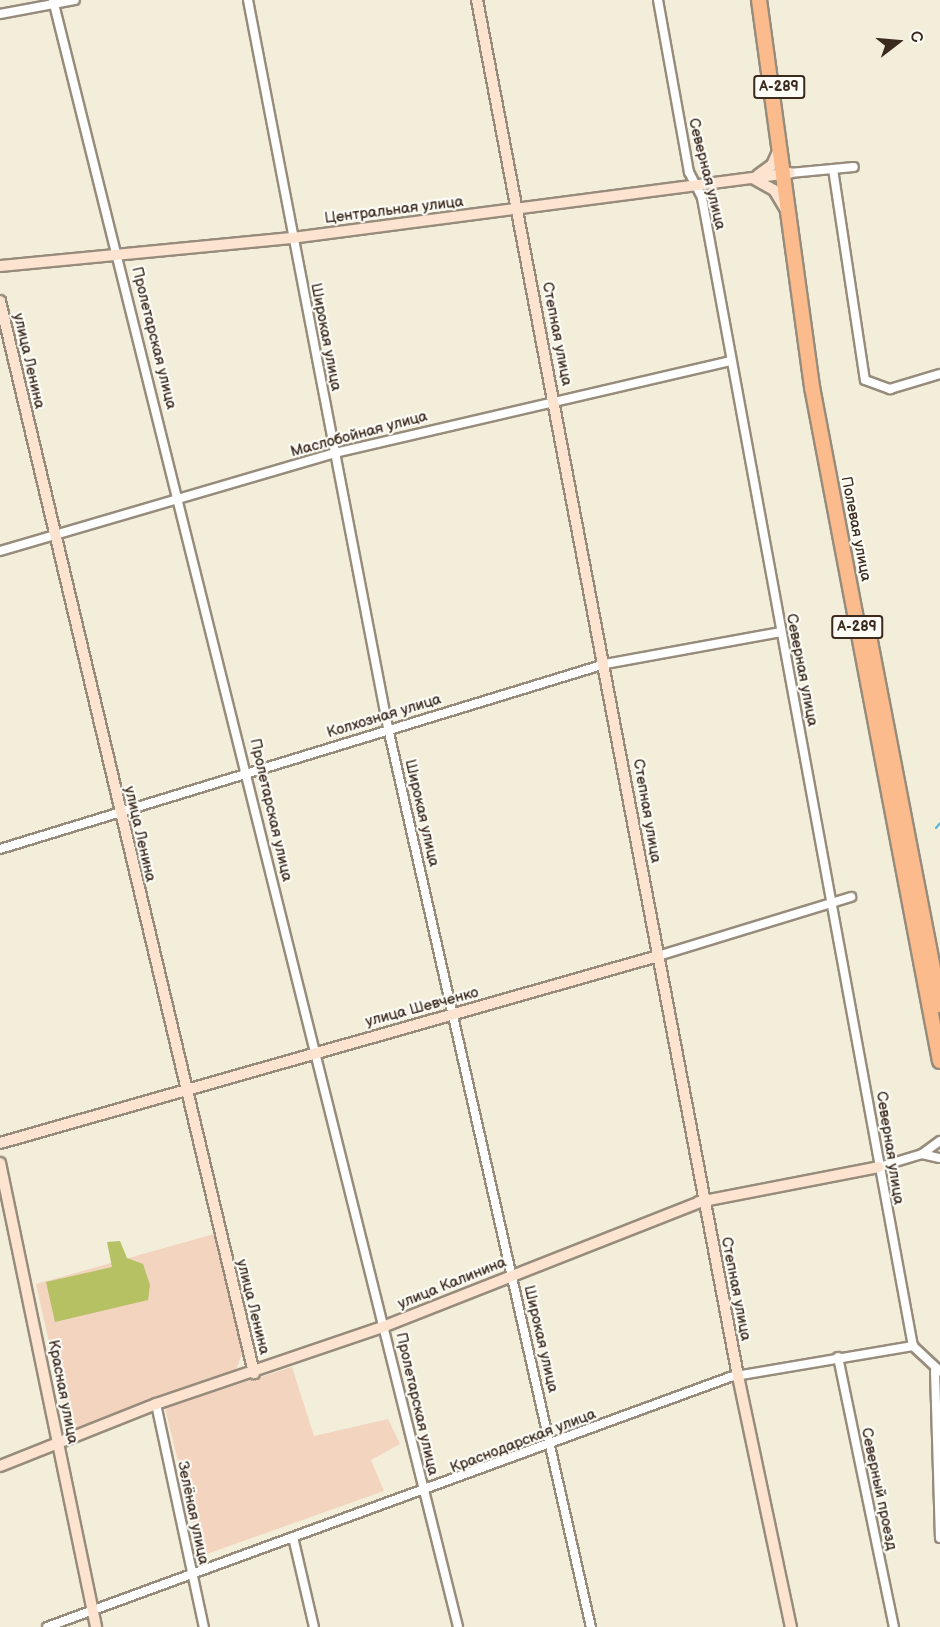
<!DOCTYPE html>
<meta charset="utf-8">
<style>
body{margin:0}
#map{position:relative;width:940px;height:1627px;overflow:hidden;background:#f3eeda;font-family:"Balsamiq Sans",sans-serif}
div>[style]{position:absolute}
.built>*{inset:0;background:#f3d4bf}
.green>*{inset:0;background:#b5c163}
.stream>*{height:2px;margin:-1px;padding:0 1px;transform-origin:1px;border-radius:1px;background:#55b5d3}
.roads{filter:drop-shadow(2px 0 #978c7c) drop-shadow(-2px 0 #978c7c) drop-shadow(0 2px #978c7c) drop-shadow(0 -2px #978c7c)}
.street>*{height:8px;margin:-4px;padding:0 4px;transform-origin:4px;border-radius:4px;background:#fff}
.secondary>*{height:10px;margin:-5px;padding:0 5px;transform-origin:5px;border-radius:5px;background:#fde4d1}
.highway>*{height:14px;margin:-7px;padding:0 7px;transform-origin:7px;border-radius:7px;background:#fbbb8c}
span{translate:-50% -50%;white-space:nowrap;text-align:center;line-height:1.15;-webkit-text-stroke:4.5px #fdfcf7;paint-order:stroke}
.shield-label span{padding:2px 4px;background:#fdfcf7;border:2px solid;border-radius:4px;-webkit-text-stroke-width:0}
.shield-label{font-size:14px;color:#3b2a1e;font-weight:700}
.street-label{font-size:15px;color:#3b2a1e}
.north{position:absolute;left:868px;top:12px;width:60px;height:60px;-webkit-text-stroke:4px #fdfcf7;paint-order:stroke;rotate:74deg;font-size:16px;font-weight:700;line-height:24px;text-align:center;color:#3b2a1e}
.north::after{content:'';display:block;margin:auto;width:21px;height:27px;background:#3b2a1e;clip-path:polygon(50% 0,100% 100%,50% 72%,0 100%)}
</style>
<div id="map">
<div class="built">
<i style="clip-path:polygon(214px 1234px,243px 1351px,236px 1370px,69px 1431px,36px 1284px)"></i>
<i style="clip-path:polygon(292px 1367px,314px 1436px,388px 1419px,400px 1444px,371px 1460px,384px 1491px,201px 1556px,165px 1408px)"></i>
</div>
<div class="green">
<i style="clip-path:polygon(120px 1241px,127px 1258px,143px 1264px,150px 1285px,148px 1300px,55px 1322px,46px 1282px,112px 1267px,107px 1242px)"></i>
</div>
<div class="stream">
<i style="left:936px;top:828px;width:6px;rotate:-51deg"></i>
</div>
<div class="roads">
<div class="street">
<i style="left:53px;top:0;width:1677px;rotate:76.02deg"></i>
<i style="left:248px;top:0;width:741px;rotate:79.11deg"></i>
<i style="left:388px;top:728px;width:922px;rotate:77.28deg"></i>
<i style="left:658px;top:0;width:175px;rotate:79.8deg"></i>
<i style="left:689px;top:172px;width:29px;rotate:63deg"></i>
<i style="left:702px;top:198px;width:1167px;rotate:79.59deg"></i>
<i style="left:0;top:14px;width:76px;rotate:-10.6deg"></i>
<i style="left:833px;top:169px;width:213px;rotate:81.4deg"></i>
<i style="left:865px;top:380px;width:27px;rotate:20deg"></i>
<i style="left:890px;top:389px;width:52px;rotate:-16.7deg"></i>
<i style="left:790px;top:173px;width:64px;rotate:-5.4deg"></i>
<i style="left:0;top:551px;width:349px;rotate:-16.3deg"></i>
<i style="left:335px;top:453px;width:406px;rotate:-13.1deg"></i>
<i style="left:0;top:849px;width:633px;rotate:-17deg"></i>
<i style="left:605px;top:664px;width:179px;rotate:-10.3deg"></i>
<i style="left:658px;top:956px;width:202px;rotate:-17deg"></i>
<i style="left:922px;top:1154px;width:18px;rotate:13deg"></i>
<i style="left:879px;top:1167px;width:45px;rotate:-16.8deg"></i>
<i style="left:922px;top:1154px;width:22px;rotate:-36deg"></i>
<i style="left:913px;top:1346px;width:37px;rotate:43deg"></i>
<i style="left:838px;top:1357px;width:276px;rotate:78.3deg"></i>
<i style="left:935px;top:1371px;width:167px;rotate:88.3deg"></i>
<i style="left:156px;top:1404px;width:228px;rotate:77.9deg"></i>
<i style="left:293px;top:1537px;width:92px;rotate:76.9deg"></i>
<i style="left:47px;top:1627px;width:727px;rotate:-20.1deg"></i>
<i style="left:730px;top:1377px;width:186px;rotate:-9.6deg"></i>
</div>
<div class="secondary">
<i style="left:477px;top:0;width:1401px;rotate:79.26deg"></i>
<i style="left:738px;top:1376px;width:257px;rotate:78.1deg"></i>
<i style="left:758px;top:175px;width:17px;rotate:-36deg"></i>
<i style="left:772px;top:165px;width:17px;rotate:-66deg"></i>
<i style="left:754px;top:179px;width:23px;rotate:29deg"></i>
<i style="left:774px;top:190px;width:21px;rotate:59deg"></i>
<i style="left:0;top:266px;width:293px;rotate:-5.5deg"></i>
<i style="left:292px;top:238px;width:502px;rotate:-7.44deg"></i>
<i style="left:0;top:301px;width:1102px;rotate:76.67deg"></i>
<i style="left:0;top:1143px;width:684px;rotate:-15.86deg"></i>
<i style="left:0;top:1163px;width:474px;rotate:78.3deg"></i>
<i style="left:0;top:1466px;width:168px;rotate:-21.7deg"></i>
<i style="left:156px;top:1404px;width:242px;rotate:-18.8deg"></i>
<i style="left:385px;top:1326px;width:338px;rotate:-21.5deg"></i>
<i style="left:699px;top:1202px;width:183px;rotate:-11deg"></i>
</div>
<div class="highway">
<i style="left:759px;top:0;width:391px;rotate:82.2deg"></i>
<i style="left:812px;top:387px;width:686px;rotate:79.25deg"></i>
<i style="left:869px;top:636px;width:376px;rotate:79.1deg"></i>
</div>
</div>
<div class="shield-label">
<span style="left:779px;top:87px">А-289</span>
<span style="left:857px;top:627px">А-289</span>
</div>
<div class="street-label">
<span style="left:707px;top:174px;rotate:76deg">Северная улица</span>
<span style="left:394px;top:210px;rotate:-7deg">Центральная улица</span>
<span style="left:557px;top:334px;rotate:79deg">Степная улица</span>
<span style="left:326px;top:337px;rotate:79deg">Широкая улица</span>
<span style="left:154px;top:338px;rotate:76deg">Пролетарская улица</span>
<span style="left:29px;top:361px;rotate:77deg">улица Ленина</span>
<span style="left:359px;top:434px;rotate:-15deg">Маслобойная улица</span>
<span style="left:856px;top:529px;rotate:79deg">Полевая улица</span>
<span style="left:802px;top:670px;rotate:79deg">Северная улица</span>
<span style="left:384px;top:716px;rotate:-17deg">Колхозная улица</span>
<span style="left:271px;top:810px;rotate:77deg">Пролетарская улица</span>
<span style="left:647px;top:811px;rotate:80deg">Степная улица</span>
<span style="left:422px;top:813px;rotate:77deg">Широкая улица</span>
<span style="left:140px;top:834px;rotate:77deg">улица Ленина</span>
<span style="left:422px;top:1007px;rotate:-15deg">улица Шевченко</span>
<span style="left:890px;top:1148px;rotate:81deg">Северная улица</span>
<span style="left:452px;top:1283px;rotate:-22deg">улица Калинина</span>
<span style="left:736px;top:1289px;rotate:79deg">Степная улица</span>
<span style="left:253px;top:1307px;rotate:76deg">улица Ленина</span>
<span style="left:541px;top:1339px;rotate:77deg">Широкая улица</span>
<span style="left:63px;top:1392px;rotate:79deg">Красная улица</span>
<span style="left:417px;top:1404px;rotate:77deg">Пролетарская улица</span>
<span style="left:523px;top:1441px;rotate:-21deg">Краснодарская улица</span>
<span style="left:879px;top:1489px;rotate:78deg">Северный проезд</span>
<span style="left:193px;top:1513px;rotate:78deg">Зелёная улица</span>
</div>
<div class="north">С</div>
</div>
